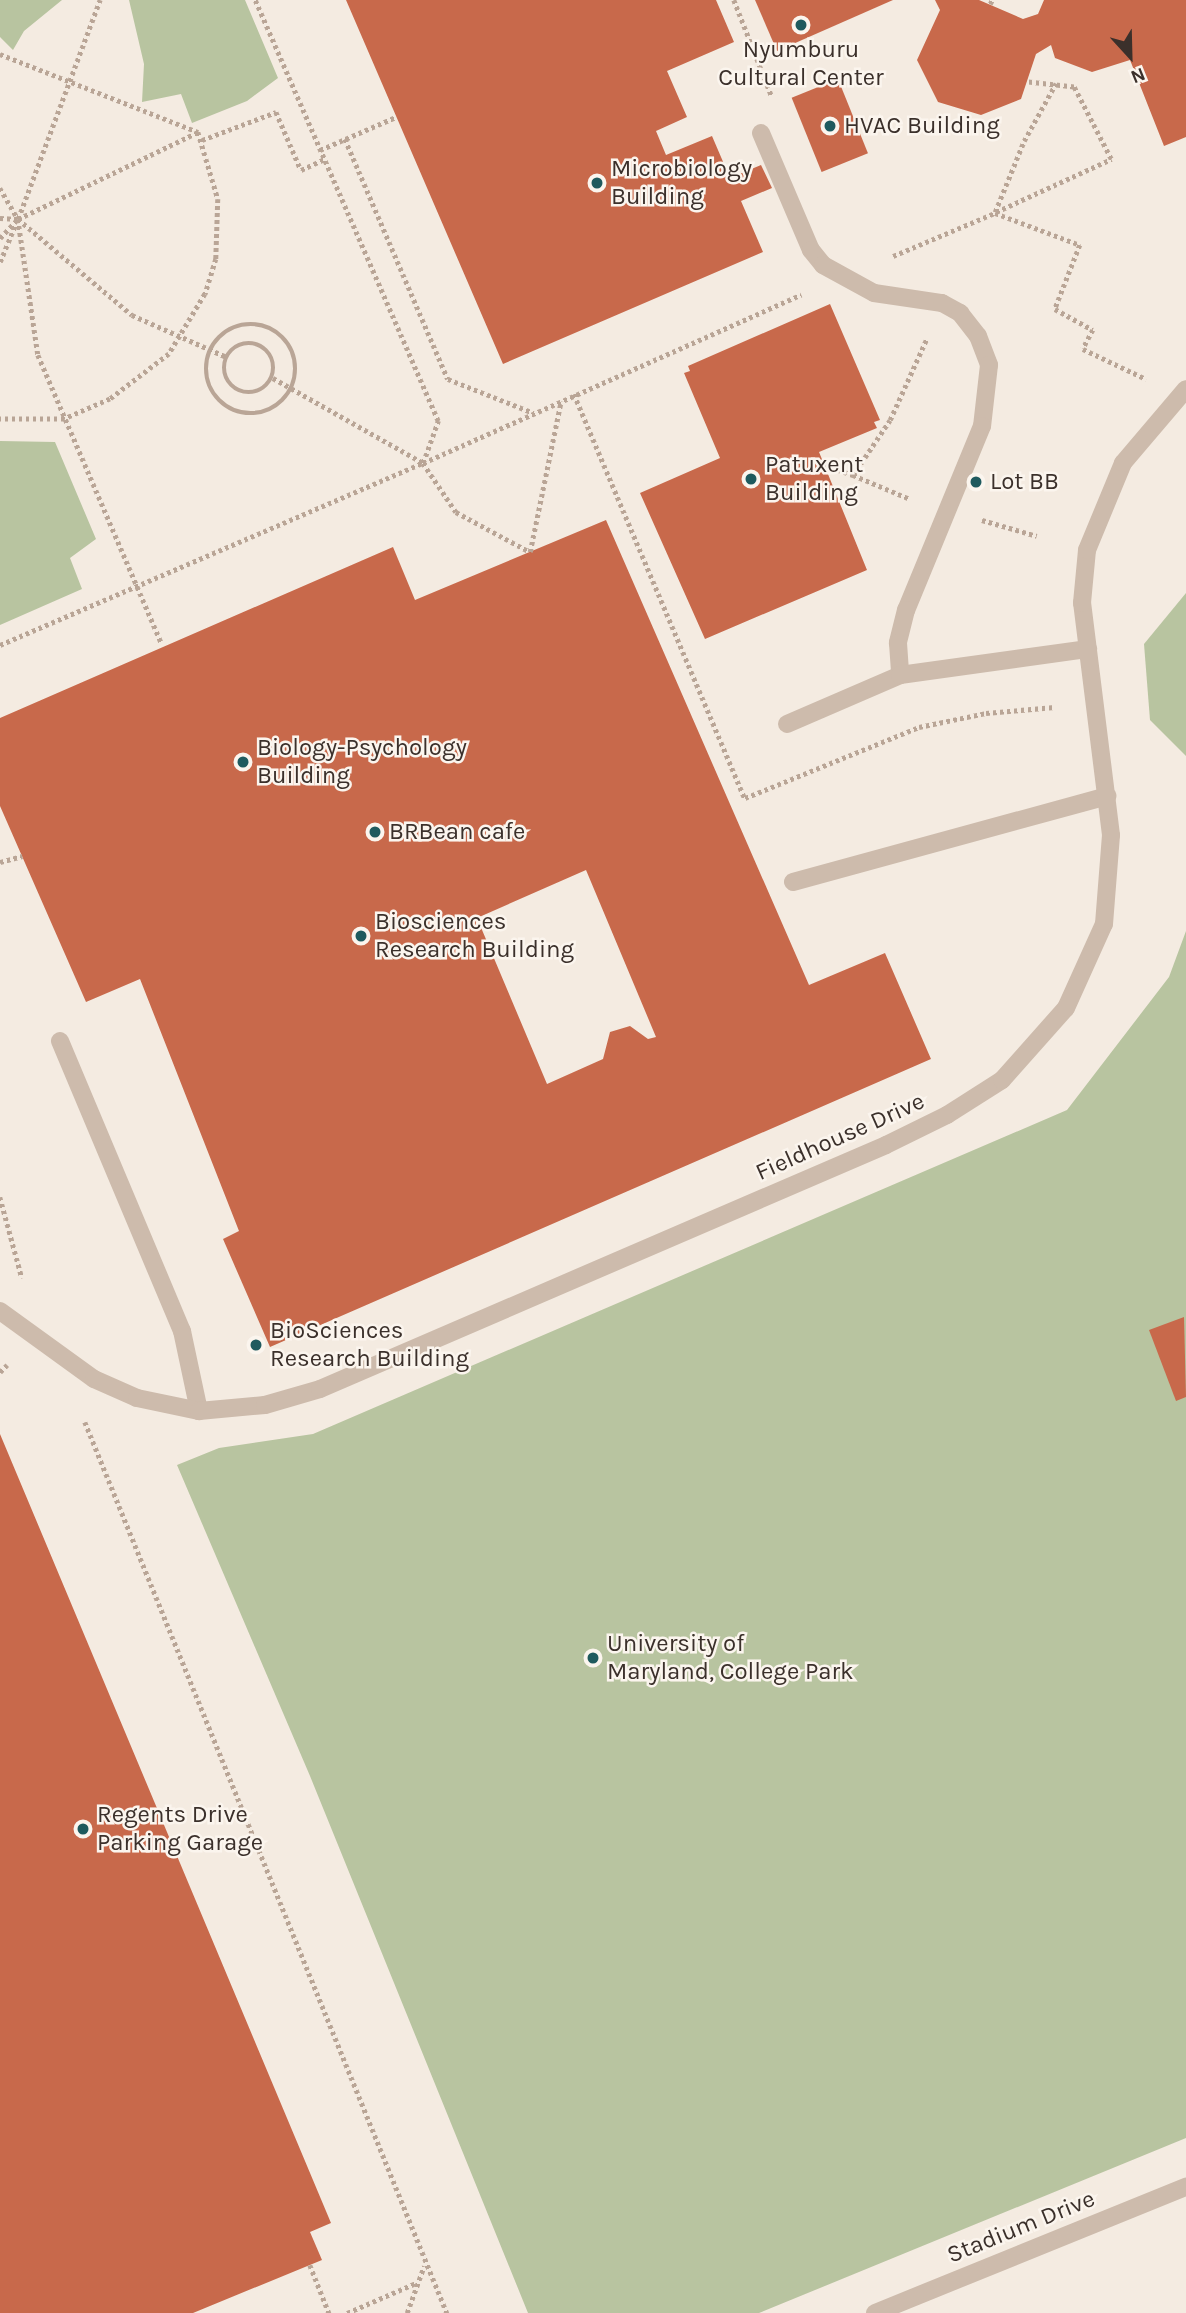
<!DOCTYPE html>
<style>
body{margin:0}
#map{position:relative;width:1186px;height:2313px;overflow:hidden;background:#f4ebe1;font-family:Karla,sans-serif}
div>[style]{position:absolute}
.green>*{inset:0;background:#b8c4a0}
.building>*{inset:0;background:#c8694b;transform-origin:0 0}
.path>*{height:4.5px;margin-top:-2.25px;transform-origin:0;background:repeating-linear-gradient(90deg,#b9a596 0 3.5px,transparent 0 7px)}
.path>.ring{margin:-2.25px;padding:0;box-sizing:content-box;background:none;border:4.5px solid #b9a596;border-radius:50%}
.lane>*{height:18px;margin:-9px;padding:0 9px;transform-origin:9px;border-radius:9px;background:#cdbbac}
.street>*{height:18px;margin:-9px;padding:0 9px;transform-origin:9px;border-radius:9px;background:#cdbbac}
.dots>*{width:19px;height:19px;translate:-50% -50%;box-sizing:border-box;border:4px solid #fbf5ee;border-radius:50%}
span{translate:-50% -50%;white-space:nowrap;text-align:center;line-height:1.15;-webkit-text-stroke:5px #fbf5ee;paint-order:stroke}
.poi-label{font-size:24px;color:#3b302b}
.left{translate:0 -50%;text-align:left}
.street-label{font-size:24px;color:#3b302b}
.north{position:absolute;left:1095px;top:21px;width:70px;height:70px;-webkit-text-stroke:5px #fbf5ee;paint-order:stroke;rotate:158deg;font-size:19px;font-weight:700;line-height:28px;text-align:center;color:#3b302b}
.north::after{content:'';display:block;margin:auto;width:24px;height:32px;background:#3b302b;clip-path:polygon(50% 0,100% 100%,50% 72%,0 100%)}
</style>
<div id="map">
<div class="green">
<i style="clip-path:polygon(0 0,62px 0,24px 31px,13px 50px,0 37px)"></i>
<i style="clip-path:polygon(129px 0,245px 0,278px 78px,247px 101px,192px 123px,181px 94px,142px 102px,144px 64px)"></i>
<i style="clip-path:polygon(0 441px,55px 442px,96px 539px,70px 558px,82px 589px,0 625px)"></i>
<i style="clip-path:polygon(1186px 593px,1186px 756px,1150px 720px,1144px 644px)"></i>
<i style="clip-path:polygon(1186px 931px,1186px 2138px,759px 2313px,528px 2313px,310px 1776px,177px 1465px,219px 1448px,313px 1434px,1067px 1110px,1169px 977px)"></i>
</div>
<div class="building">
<i style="clip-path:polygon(346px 0,716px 0,734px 42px,667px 71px,687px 117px,656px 131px,666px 155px,712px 136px,730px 178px,761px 165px,772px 188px,741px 201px,763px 252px,503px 364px)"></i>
<i style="clip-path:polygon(755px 0,893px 0,777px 51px)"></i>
<i style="clip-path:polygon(935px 0,979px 0,1023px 19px,1038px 14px,1044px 0,1186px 0,1186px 137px,1164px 146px,1130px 60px,1092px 72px,1055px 58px,1051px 45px,1036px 54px,1021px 99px,981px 115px,938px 102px,917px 60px,940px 10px)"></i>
<i style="left:838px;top:79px;width:80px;height:50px;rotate:68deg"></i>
<i style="clip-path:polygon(830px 304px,880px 420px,874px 422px,877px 428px,819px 452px,867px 570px,705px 639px,640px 493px,720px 458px,684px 373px,690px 371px,688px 366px)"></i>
<i style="clip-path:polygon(evenodd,606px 520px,809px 985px,885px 953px,931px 1059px,270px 1347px,223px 1239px,239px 1231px,140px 979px,86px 1002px,0 806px,0 718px,393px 547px,415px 600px,606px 520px,586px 870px,656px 1037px,648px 1039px,630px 1026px,610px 1032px,603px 1059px,547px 1084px,477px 918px,586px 870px)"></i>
<i style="clip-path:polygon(1184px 1317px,1186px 1397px,1176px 1401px,1149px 1330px)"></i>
<i style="clip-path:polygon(0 1434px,331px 2223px,310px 2232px,322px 2260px,193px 2313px,0 2313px)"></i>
</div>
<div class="path">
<i style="left:734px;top:0;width:104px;rotate:68.6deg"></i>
<i style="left:990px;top:4px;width:4px;rotate:-63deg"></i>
<i style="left:0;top:54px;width:213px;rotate:21.5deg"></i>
<i style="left:198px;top:132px;width:70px;rotate:73.4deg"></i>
<i style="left:218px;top:199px;width:60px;rotate:91.9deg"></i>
<i style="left:216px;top:259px;width:37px;rotate:107deg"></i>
<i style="left:205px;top:294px;width:70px;rotate:121deg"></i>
<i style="left:169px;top:354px;width:74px;rotate:142.7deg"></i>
<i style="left:110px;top:399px;width:50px;rotate:156.5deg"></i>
<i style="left:64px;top:419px;width:64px;rotate:180deg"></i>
<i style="left:345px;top:139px;width:261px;rotate:66.8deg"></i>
<i style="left:448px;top:379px;width:92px;rotate:21.6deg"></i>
<i style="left:202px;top:140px;width:79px;rotate:-20.7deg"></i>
<i style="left:276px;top:112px;width:63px;rotate:66.7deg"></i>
<i style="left:301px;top:170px;width:26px;rotate:-25deg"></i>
<i style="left:320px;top:150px;width:83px;rotate:-23.5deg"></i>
<i style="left:0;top:188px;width:36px;rotate:60deg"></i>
<i style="left:18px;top:219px;width:234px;rotate:-69.5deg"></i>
<i style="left:995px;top:212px;width:77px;rotate:-67.8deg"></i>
<i style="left:1024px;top:141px;width:66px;rotate:-61.1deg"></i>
<i style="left:996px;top:212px;width:127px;rotate:-24.7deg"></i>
<i style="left:1111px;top:159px;width:81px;rotate:-117.2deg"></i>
<i style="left:1074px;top:87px;width:46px;rotate:-173.8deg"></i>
<i style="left:0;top:218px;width:18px;rotate:3deg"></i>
<i style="left:18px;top:219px;width:149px;rotate:40.1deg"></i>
<i style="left:132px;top:315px;width:104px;rotate:23.9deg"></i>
<i style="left:18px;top:219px;width:137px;rotate:81.6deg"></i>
<i style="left:38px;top:355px;width:314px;rotate:66.8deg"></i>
<i style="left:0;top:238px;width:26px;rotate:-47deg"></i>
<i style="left:18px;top:219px;width:200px;rotate:-25.8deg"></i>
<i style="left:893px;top:256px;width:111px;rotate:-22.9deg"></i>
<i style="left:995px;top:213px;width:91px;rotate:20.6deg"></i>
<i style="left:1080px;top:245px;width:69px;rotate:111.3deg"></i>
<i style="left:1055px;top:309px;width:43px;rotate:28.9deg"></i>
<i style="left:1093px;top:330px;width:21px;rotate:118deg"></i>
<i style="left:1083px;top:349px;width:70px;rotate:25.5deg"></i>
<i style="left:0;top:262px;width:42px;rotate:-67.7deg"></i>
<i class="ring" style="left:206px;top:324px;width:85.5px;height:85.5px"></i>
<i class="ring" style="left:224px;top:343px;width:45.5px;height:45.5px"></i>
<i style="left:273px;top:378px;width:172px;rotate:29.5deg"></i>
<i style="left:423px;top:463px;width:414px;rotate:-24deg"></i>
<i style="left:574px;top:394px;width:439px;rotate:67.1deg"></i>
<i style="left:745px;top:798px;width:188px;rotate:-22.2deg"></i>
<i style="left:919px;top:727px;width:68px;rotate:-11.8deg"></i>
<i style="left:986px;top:713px;width:69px;rotate:-5deg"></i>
<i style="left:423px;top:463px;width:59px;rotate:56deg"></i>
<i style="left:456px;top:512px;width:84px;rotate:28.4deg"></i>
<i style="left:530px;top:552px;width:154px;rotate:-78.4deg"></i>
<i style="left:824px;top:465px;width:31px;rotate:19deg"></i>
<i style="left:853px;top:475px;width:66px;rotate:-56.1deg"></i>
<i style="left:890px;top:420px;width:90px;rotate:-65.7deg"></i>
<i style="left:853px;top:475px;width:62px;rotate:22.8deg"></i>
<i style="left:982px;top:520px;width:57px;rotate:16.2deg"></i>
<i style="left:0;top:645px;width:460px;rotate:-23.3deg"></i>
<i style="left:423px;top:463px;width:45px;rotate:-70.3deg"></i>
<i style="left:438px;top:421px;width:459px;rotate:-113.5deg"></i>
<i style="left:0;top:862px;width:23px;rotate:-15deg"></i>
<i style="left:0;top:1197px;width:84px;rotate:74.8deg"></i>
<i style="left:0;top:1372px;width:10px;rotate:-45deg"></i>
<i style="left:85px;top:1422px;width:962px;rotate:67.89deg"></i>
<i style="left:310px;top:2265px;width:52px;rotate:68.4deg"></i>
<i style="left:347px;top:2313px;width:75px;rotate:-23.5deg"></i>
<i style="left:407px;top:2313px;width:50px;rotate:-70.1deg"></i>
</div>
<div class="lane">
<i style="left:761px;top:133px;width:127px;rotate:66.9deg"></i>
<i style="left:811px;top:250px;width:19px;rotate:51deg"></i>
<i style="left:823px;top:265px;width:58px;rotate:28.8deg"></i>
<i style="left:874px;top:293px;width:69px;rotate:8.4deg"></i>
<i style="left:942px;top:303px;width:21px;rotate:29deg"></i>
<i style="left:960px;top:313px;width:29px;rotate:52deg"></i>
<i style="left:978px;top:336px;width:31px;rotate:69deg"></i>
<i style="left:989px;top:365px;width:61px;rotate:96.5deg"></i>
<i style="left:982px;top:426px;width:199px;rotate:112.4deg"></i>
<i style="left:906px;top:610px;width:34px;rotate:104deg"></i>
<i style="left:898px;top:643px;width:32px;rotate:86deg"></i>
<i style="left:787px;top:724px;width:123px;rotate:-23.4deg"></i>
<i style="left:900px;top:675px;width:190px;rotate:-7.9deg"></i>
<i style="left:793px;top:882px;width:326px;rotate:-15.3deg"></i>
<i style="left:60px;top:1041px;width:315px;rotate:67.2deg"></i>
<i style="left:182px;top:1331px;width:82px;rotate:78deg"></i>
</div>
<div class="street">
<i style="left:0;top:1311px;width:116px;rotate:35.9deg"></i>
<i style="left:94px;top:1379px;width:47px;rotate:23.8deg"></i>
<i style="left:137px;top:1398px;width:63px;rotate:11.8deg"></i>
<i style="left:199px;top:1411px;width:66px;rotate:-5.2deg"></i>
<i style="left:265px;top:1405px;width:57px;rotate:-16.2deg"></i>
<i style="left:320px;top:1389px;width:616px;rotate:-23.32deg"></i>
<i style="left:886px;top:1145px;width:68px;rotate:-26.2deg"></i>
<i style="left:947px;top:1115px;width:65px;rotate:-32.5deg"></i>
<i style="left:1002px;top:1080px;width:96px;rotate:-48.4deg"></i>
<i style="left:1066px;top:1008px;width:92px;rotate:-65.7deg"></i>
<i style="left:1104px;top:924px;width:89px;rotate:-85.5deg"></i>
<i style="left:1111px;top:835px;width:234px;rotate:-97.1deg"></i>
<i style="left:1082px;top:603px;width:53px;rotate:-84.6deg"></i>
<i style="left:1087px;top:550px;width:94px;rotate:-67.5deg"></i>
<i style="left:1123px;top:463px;width:97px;rotate:-49.6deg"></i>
<i style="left:875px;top:2313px;width:336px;rotate:-22.1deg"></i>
</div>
<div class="dots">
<i style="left:801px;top:25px;background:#1f5a5e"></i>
<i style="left:830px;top:126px;background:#1f5a5e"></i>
<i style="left:597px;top:183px;background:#1f5a5e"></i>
<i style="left:751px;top:479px;background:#1f5a5e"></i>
<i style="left:976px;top:482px;background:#1f5a5e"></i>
<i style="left:243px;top:762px;background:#1f5a5e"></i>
<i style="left:375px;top:832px;background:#1f5a5e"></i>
<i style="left:361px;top:936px;background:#1f5a5e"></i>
<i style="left:256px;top:1345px;background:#1f5a5e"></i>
<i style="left:593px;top:1658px;background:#1f5a5e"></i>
<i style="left:83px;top:1829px;background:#1f5a5e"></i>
</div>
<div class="poi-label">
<span style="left:801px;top:64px">Nyumburu<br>Cultural Center</span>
<span class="left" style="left:844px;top:126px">HVAC Building</span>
<span class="left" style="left:611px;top:183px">Microbiology<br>Building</span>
<span class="left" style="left:765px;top:479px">Patuxent<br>Building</span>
<span class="left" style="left:990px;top:482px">Lot BB</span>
<span class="left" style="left:257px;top:762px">Biology-Psychology<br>Building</span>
<span class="left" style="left:389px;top:832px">BRBean cafe</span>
<span class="left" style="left:375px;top:936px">Biosciences<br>Research Building</span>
<span class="left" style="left:270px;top:1345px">BioSciences<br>Research Building</span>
<span class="left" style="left:607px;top:1658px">University of<br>Maryland, College Park</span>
<span class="left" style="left:97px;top:1829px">Regents Drive<br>Parking Garage</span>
</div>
<div class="street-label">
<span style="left:840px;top:1137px;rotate:-24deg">Fieldhouse Drive</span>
<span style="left:1021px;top:2227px;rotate:-22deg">Stadium Drive</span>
</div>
<div class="north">N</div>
</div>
